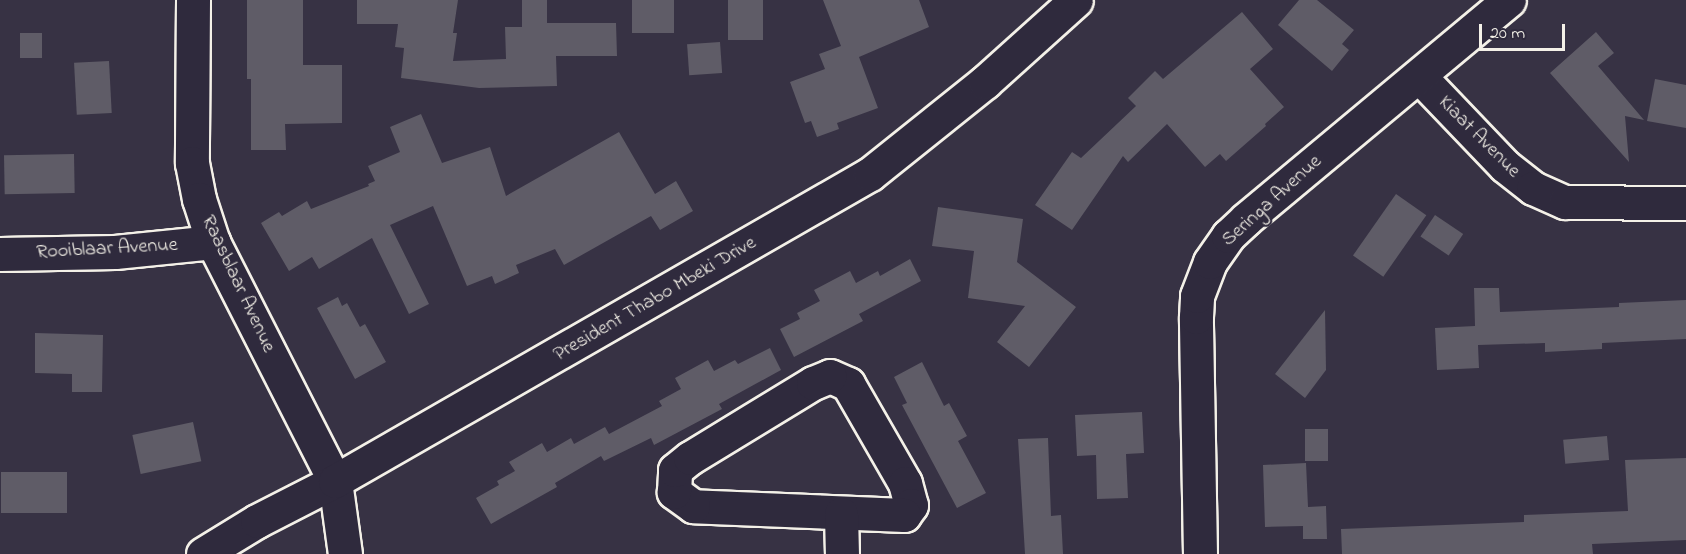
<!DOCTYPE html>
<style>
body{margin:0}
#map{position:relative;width:1686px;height:554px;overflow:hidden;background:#373244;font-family:"Indie Flower",sans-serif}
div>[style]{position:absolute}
.building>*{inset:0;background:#5f5c67;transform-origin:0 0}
.roads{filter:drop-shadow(2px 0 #f4f1e8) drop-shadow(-2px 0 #f4f1e8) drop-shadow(0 2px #f4f1e8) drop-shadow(0 -2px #f4f1e8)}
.minor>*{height:33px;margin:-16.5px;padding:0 16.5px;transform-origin:16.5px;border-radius:16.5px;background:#2f2a3d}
span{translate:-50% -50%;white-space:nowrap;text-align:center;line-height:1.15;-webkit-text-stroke:4.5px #2f2a3d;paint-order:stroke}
.street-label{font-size:20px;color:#f4f1e8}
.scale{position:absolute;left:1479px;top:24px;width:86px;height:27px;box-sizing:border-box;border:3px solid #f4f1e8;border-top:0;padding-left:8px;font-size:18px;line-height:21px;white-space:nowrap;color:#f4f1e8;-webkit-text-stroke:4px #2f2a3d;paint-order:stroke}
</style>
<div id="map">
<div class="building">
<i style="clip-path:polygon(247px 0,303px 0,303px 65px,342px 65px,342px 123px,285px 124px,286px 150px,251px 150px,251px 79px,247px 79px)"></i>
<i style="clip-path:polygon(357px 0,458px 0,453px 33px,457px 33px,453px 61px,506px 59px,505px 27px,522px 27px,522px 0,547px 0,547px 23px,616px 23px,617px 56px,556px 56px,557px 86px,479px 88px,401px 78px,404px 48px,395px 47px,398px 24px,357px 24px)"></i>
<i style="left:632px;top:0;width:42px;height:33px"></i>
<i style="left:728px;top:0;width:35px;height:40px"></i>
<i style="clip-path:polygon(823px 0,919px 0,929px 27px,859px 57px,878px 108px,837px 123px,839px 129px,817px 137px,811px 121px,805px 123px,790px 82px,825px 69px,819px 54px,841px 46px)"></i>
<i style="clip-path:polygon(1299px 0,1317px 0,1354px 30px,1342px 44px,1349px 50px,1332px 71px,1278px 25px)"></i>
<i style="clip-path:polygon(1242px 12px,1273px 49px,1250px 69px,1284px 107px,1265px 124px,1266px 126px,1226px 161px,1220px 154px,1205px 167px,1167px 124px,1128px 162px,1123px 156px,1072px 230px,1035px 205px,1072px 152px,1081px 158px,1136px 106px,1128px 98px,1155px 71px,1163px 79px)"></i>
<i style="clip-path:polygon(1596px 32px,1614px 53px,1598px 66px,1644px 120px,1625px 116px,1629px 162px,1550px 73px)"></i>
<i style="left:20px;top:33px;width:22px;height:25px"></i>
<i style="left:720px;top:42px;width:31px;height:33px;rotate:86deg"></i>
<i style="left:109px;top:61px;width:52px;height:35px;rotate:87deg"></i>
<i style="clip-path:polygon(1655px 79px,1686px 85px,1686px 128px,1647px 121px)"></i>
<i style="clip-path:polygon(421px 114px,442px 163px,490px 147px,506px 196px,619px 132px,655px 194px,676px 181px,693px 211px,660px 230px,651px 216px,564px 265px,555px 249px,516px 265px,519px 273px,495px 284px,492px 276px,467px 286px,433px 206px,390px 225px,429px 304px,409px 314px,372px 238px,319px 269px,312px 257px,289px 271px,261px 223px,279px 212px,282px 216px,307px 201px,311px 209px,369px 186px,368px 184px,375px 181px,368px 166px,400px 152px,390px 127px)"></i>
<i style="left:74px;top:154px;width:39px;height:70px;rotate:89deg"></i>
<i style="left:1396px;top:194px;width:37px;height:75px;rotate:35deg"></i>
<i style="clip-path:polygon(938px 207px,1023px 219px,1017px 262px,1076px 307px,1029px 367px,997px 342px,1025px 306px,968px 298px,974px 251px,932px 246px)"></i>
<i style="left:1435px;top:215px;width:34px;height:26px;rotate:34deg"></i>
<i style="clip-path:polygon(910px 259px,921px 281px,859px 314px,863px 321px,794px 357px,780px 329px,800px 319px,797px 313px,820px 301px,814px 290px,850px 271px,856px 283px,878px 271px,880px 276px)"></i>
<i style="clip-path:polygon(1474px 288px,1499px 288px,1500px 312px,1619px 307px,1619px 303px,1686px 300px,1686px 339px,1602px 343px,1602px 349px,1545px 352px,1545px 343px,1478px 345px,1479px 368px,1437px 370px,1435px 328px,1475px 326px)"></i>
<i style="clip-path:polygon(338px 297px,342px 306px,347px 303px,360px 327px,365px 324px,386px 362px,355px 379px,317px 308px)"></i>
<i style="clip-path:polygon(1325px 310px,1326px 370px,1305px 398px,1275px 374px)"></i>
<i style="clip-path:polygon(35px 333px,103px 335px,102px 392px,72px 392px,72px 374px,35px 373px)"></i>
<i style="clip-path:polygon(770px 348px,781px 370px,719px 404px,722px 409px,654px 445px,651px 438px,604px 461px,601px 456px,555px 483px,557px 487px,491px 524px,476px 498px,499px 485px,497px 481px,515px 471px,509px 462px,542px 443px,547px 452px,571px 438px,574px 444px,605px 427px,609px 434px,662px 406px,659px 401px,681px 389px,675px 378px,708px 360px,714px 371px,735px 360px,738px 364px)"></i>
<i style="clip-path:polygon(922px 362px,944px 406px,949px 403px,967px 436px,958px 441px,986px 493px,957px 508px,902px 405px,907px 403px,894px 377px)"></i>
<i style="clip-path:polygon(1142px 412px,1144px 453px,1126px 454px,1128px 498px,1097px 499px,1096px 455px,1077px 456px,1075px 415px)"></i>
<i style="left:193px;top:422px;width:40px;height:62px;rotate:78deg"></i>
<i style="left:1305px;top:429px;width:23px;height:32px"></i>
<i style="left:1607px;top:436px;width:24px;height:44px;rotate:85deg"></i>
<i style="clip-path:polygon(1048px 438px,1051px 516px,1061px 515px,1063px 554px,1025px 554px,1018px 439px)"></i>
<i style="clip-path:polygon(1686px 458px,1686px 540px,1592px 544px,1593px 554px,1342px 554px,1341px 529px,1524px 522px,1524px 515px,1628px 511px,1625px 460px)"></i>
<i style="clip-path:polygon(1306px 463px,1308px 507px,1326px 506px,1327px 539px,1303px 539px,1303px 526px,1265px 527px,1263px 465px)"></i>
<i style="left:1px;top:472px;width:66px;height:41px"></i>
</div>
<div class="roads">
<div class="minor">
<i style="left:193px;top:0;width:163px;rotate:90.4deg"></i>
<i style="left:192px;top:163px;width:37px;rotate:79deg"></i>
<i style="left:199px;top:199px;width:45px;rotate:72deg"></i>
<i style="left:213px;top:242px;width:268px;rotate:63deg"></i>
<i style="left:335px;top:481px;width:74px;rotate:82.2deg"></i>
<i style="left:1419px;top:76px;width:124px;rotate:46.3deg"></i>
<i style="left:1505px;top:166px;width:36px;rotate:38deg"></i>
<i style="left:1533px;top:188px;width:35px;rotate:24deg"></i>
<i style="left:1565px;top:202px;width:121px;rotate:0.5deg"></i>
<i style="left:0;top:254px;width:115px;rotate:-1deg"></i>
<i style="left:115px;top:252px;width:99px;rotate:-5.8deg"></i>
<i style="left:830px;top:376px;width:20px;rotate:24deg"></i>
<i style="left:848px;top:384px;width:114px;rotate:60.1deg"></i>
<i style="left:905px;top:483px;width:23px;rotate:75deg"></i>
<i style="left:911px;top:505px;width:12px;rotate:125deg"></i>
<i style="left:904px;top:515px;width:211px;rotate:-177.6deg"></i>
<i style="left:693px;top:506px;width:24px;rotate:-144deg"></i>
<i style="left:674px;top:492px;width:22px;rotate:-87deg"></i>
<i style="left:675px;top:470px;width:19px;rotate:-39deg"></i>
<i style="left:690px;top:458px;width:144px;rotate:-31.4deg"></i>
<i style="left:813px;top:383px;width:18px;rotate:-22deg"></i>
<i style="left:841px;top:514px;width:40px;rotate:88.6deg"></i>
<i style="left:203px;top:554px;width:63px;rotate:-31.4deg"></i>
<i style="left:257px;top:521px;width:88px;rotate:-27.1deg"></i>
<i style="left:335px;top:481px;width:617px;rotate:-29.85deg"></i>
<i style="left:870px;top:174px;width:147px;rotate:-38.7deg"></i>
<i style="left:985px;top:82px;width:122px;rotate:-42deg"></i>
<i style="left:1200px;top:554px;width:237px;rotate:-91deg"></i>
<i style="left:1196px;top:317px;width:21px;rotate:-87deg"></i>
<i style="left:1197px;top:296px;width:36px;rotate:-69deg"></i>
<i style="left:1210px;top:262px;width:32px;rotate:-55deg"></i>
<i style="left:1228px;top:236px;width:25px;rotate:-43deg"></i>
<i style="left:1246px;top:219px;width:342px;rotate:-39.8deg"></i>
</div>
</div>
<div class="street-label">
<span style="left:1479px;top:137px;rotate:45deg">Kiaat Avenue</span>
<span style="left:1272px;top:201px;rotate:-42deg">Seringa Avenue</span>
<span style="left:107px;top:249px;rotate:-3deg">Rooiblaar Avenue</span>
<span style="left:238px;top:284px;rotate:65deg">Raasblaar Avenue</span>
<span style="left:655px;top:299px;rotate:-30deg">President Thabo Mbeki Drive</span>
</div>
<div class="scale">20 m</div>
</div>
